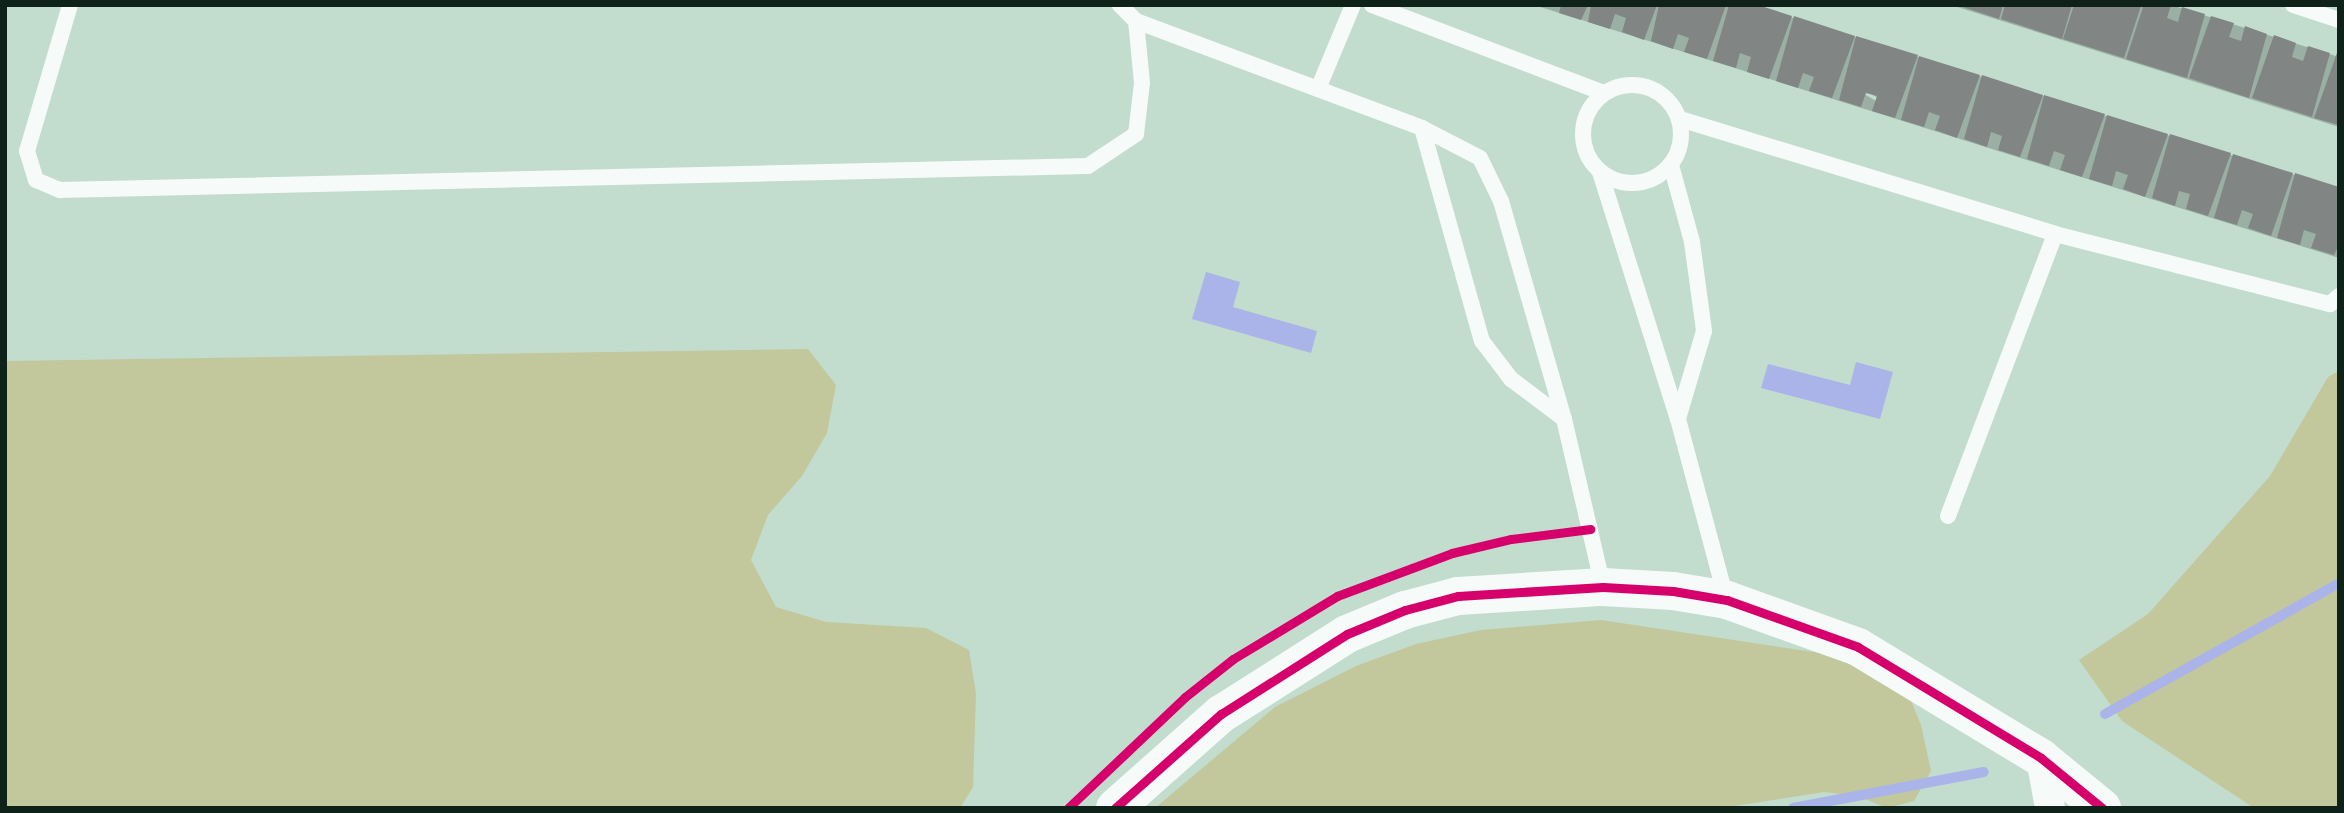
<!DOCTYPE html>
<style>
body{margin:0}
#map{position:relative;width:2344px;height:813px;overflow:hidden;background:#c2dcce;font-family:Ubuntu,sans-serif}
div>[style]{position:absolute}
.green>*{inset:0;background:#c2c89c}
.water>*{inset:0;background:#aab4e9}
.shadow>*{inset:0;background:#0003}
.stream>*{height:10px;margin:-5px;padding:0 5px;transform-origin:5px;border-radius:5px;background:#aab4e9}
.building>*{inset:0;background:#818684}
.service>*{height:16px;margin:-8px;padding:0 8px;transform-origin:8px;border-radius:8px;background:#f6faf8}
.service>.ring{margin:-8px;padding:0;box-sizing:content-box;background:none;border:16px solid #f6faf8;border-radius:50%}
.minor>*{height:30px;margin:-15px;padding:0 15px;transform-origin:15px;border-radius:15px;background:#f6faf8}
.tertiary>*{height:38px;margin:-19px;padding:0 19px;transform-origin:19px;border-radius:19px;background:#f6faf8}
.cycleway>*{height:9px;margin:-4.5px;padding:0 4.5px;transform-origin:4.5px;border-radius:4.5px;background:#d6006c}
span{translate:-50% -50%;white-space:nowrap;text-align:center;line-height:1.15;-webkit-text-stroke:7px #f0fff7;paint-order:stroke}
.frame{position:absolute;inset:0;border:7px solid #0f2219;pointer-events:none}
</style>
<div id="map">
<div class="green">
<i style="clip-path:polygon(808px 349px,836px 385px,827px 433px,802px 476px,768px 515px,751px 560px,776px 607px,826px 622px,926px 628px,969px 650px,976px 694px,973px 787px,960px 808px,5px 808px,5px 361px)"></i>
<i style="clip-path:polygon(2339px 371px,2339px 808px,2254px 808px,2122px 721px,2079px 660px,2148px 614px,2270px 476px,2328px 377px)"></i>
<i style="clip-path:polygon(1601px 620px,1827px 654px,1883px 672px,1910px 698px,1921px 725px,1931px 771px,1914px 801px,1887px 808px,1858px 796px,1824px 792px,1722px 808px,1155px 808px,1275px 707px,1356px 666px,1416px 644px,1481px 630px)"></i>
</div>
<div class="water">
<i style="clip-path:polygon(1206px 272px,1240px 282px,1233px 307px,1317px 331px,1311px 353px,1192px 319px)"></i>
<i style="clip-path:polygon(1856px 362px,1893px 372px,1880px 419px,1761px 388px,1768px 364px,1850px 385px)"></i>
</div>
<div class="shadow">
<i style="clip-path:polygon(evenodd,1534px 5px,1752px 5px,2234px 156px,2339px 189px,2339px 258px,1534px 5px,1859px 87px,1878px 98px,1878px 102px,1857px 90px,1859px 87px)"></i>
<i style="clip-path:polygon(1951px 5px,2171px 5px,2339px 57px,2339px 127px)"></i>
</div>
<div class="stream">
<i style="left:2105px;top:714px;width:268px;rotate:-29.2deg"></i>
<i style="left:1793px;top:808px;width:194px;rotate:-10.7deg"></i>
</div>
<div class="building">
<i style="clip-path:polygon(1561px 5px,1588px 5px,1581px 20px,1559px 13px)"></i>
<i style="clip-path:polygon(1591px 5px,1657px 5px,1644px 40px,1622px 32px,1626px 18px,1615px 14px,1610px 29px,1588px 22px)"></i>
<i style="clip-path:polygon(1659px 5px,1726px 5px,1707px 59px,1684px 52px,1689px 38px,1678px 34px,1673px 49px,1651px 41px)"></i>
<i style="clip-path:polygon(1729px 5px,1758px 5px,1792px 16px,1769px 79px,1747px 72px,1751px 57px,1740px 53px,1736px 68px,1713px 61px)"></i>
<i style="clip-path:polygon(1957px 5px,2003px 5px,1999px 19px)"></i>
<i style="clip-path:polygon(2005px 5px,2072px 5px,2062px 39px,2001px 19px)"></i>
<i style="clip-path:polygon(2074px 5px,2141px 6px,2124px 58px,2063px 39px)"></i>
<i style="clip-path:polygon(2171px 5px,2167px 18px,2178px 22px,2182px 7px,2205px 14px,2187px 78px,2126px 59px,2143px 7px)"></i>
<i style="clip-path:polygon(1794px 16px,1855px 36px,1832px 98px,1809px 91px,1814px 77px,1803px 73px,1798px 88px,1776px 81px)"></i>
<i style="clip-path:polygon(2211px 16px,2234px 23px,2229px 37px,2241px 41px,2245px 26px,2267px 34px,2249px 98px,2189px 78px)"></i>
<i style="clip-path:polygon(2274px 35px,2296px 43px,2292px 57px,2303px 61px,2308px 46px,2330px 53px,2312px 117px,2252px 98px)"></i>
<i style="clip-path:polygon(1856px 36px,1918px 55px,1895px 118px,1872px 111px,1877px 96px,1866px 93px,1861px 107px,1839px 100px)"></i>
<i style="clip-path:polygon(2338px 50px,2339px 51px,2339px 125px,2314px 118px)"></i>
<i style="clip-path:polygon(1919px 56px,1980px 75px,1957px 138px,1935px 130px,1940px 116px,1929px 112px,1924px 127px,1901px 120px)"></i>
<i style="clip-path:polygon(1982px 75px,2043px 95px,2020px 157px,1998px 150px,2002px 136px,1991px 132px,1987px 147px,1964px 139px)"></i>
<i style="clip-path:polygon(2044px 95px,2105px 114px,2082px 177px,2060px 170px,2065px 155px,2054px 151px,2049px 166px,2027px 159px)"></i>
<i style="clip-path:polygon(2107px 115px,2168px 134px,2145px 197px,2123px 189px,2128px 175px,2116px 171px,2112px 186px,2089px 179px)"></i>
<i style="clip-path:polygon(2170px 134px,2231px 153px,2208px 216px,2186px 209px,2190px 194px,2179px 191px,2175px 206px,2152px 198px)"></i>
<i style="clip-path:polygon(2233px 154px,2293px 173px,2271px 236px,2248px 228px,2253px 214px,2242px 210px,2237px 225px,2214px 218px)"></i>
<i style="clip-path:polygon(2295px 173px,2339px 187px,2339px 245px,2334px 255px,2311px 248px,2316px 234px,2304px 230px,2300px 245px,2277px 238px)"></i>
</div>
<div class="service">
<i style="left:70px;top:5px;width:152px;rotate:106.4deg"></i>
<i style="left:27px;top:151px;width:30px;rotate:73deg"></i>
<i style="left:36px;top:180px;width:26px;rotate:23deg"></i>
<i style="left:60px;top:190px;width:1028px;rotate:-1.34deg"></i>
<i style="left:1088px;top:166px;width:58px;rotate:-33.7deg"></i>
<i style="left:1136px;top:134px;width:51px;rotate:-83.3deg"></i>
<i style="left:1142px;top:83px;width:62px;rotate:-95.5deg"></i>
<i style="left:1136px;top:21px;width:23px;rotate:-135deg"></i>
<i style="left:1372px;top:5px;width:248px;rotate:20.8deg"></i>
<i style="left:2293px;top:5px;width:48px;rotate:18.1deg"></i>
<i style="left:1136px;top:21px;width:305px;rotate:20.5deg"></i>
<i style="left:1422px;top:128px;width:65px;rotate:27.3deg"></i>
<i style="left:1480px;top:158px;width:48px;rotate:64deg"></i>
<i style="left:1501px;top:201px;width:227px;rotate:73.9deg"></i>
<i style="left:1564px;top:419px;width:172px;rotate:76.9deg"></i>
<i class="ring" style="left:1583px;top:85px;width:82px;height:82px"></i>
<i style="left:1318px;top:89px;width:91px;rotate:-67.4deg"></i>
<i style="left:1680px;top:119px;width:392px;rotate:17deg"></i>
<i style="left:2055px;top:234px;width:284px;rotate:14.3deg"></i>
<i style="left:2330px;top:304px;width:12px;rotate:-42deg"></i>
<i style="left:1422px;top:128px;width:221px;rotate:74.3deg"></i>
<i style="left:1482px;top:341px;width:48px;rotate:52.7deg"></i>
<i style="left:1511px;top:379px;width:66px;rotate:37deg"></i>
<i style="left:1671px;top:165px;width:80px;rotate:74.7deg"></i>
<i style="left:1692px;top:242px;width:90px;rotate:82.3deg"></i>
<i style="left:1704px;top:331px;width:92px;rotate:106.5deg"></i>
<i style="left:1600px;top:172px;width:259px;rotate:72.5deg"></i>
<i style="left:1678px;top:419px;width:185px;rotate:75deg"></i>
<i style="left:1948px;top:516px;width:302px;rotate:-69.2deg"></i>
</div>
<div class="minor">
<i style="left:2041px;top:758px;width:51px;rotate:79.8deg"></i>
</div>
<div class="tertiary">
<i style="left:1115px;top:808px;width:142px;rotate:-41.6deg"></i>
<i style="left:1221px;top:714px;width:149px;rotate:-32.4deg"></i>
<i style="left:1347px;top:634px;width:63px;rotate:-22.5deg"></i>
<i style="left:1405px;top:610px;width:55px;rotate:-14.8deg"></i>
<i style="left:1458px;top:596px;width:145px;rotate:-3.6deg"></i>
<i style="left:1603px;top:587px;width:70px;rotate:3.3deg"></i>
<i style="left:1673px;top:591px;width:55px;rotate:9.5deg"></i>
<i style="left:1727px;top:600px;width:139px;rotate:19.7deg"></i>
<i style="left:1858px;top:647px;width:214px;rotate:31.2deg"></i>
<i style="left:2041px;top:758px;width:79px;rotate:39.3deg"></i>
</div>
<div class="cycleway">
<i style="left:1068px;top:808px;width:161px;rotate:-43.5deg"></i>
<i style="left:1185px;top:697px;width:61px;rotate:-38.4deg"></i>
<i style="left:1233px;top:659px;width:122px;rotate:-31.2deg"></i>
<i style="left:1337px;top:596px;width:123px;rotate:-20.5deg"></i>
<i style="left:1452px;top:553px;width:61px;rotate:-13.3deg"></i>
<i style="left:1511px;top:539px;width:80px;rotate:-7.2deg"></i>
<i style="left:1115px;top:808px;width:142px;rotate:-41.6deg"></i>
<i style="left:1221px;top:714px;width:149px;rotate:-32.4deg"></i>
<i style="left:1347px;top:634px;width:63px;rotate:-22.5deg"></i>
<i style="left:1405px;top:610px;width:55px;rotate:-14.8deg"></i>
<i style="left:1458px;top:596px;width:145px;rotate:-3.6deg"></i>
<i style="left:1603px;top:587px;width:70px;rotate:3.3deg"></i>
<i style="left:1673px;top:591px;width:55px;rotate:9.5deg"></i>
<i style="left:1727px;top:600px;width:139px;rotate:19.7deg"></i>
<i style="left:1858px;top:647px;width:214px;rotate:31.2deg"></i>
<i style="left:2041px;top:758px;width:79px;rotate:39.3deg"></i>
</div>
<div class="frame"></div>
</div>
